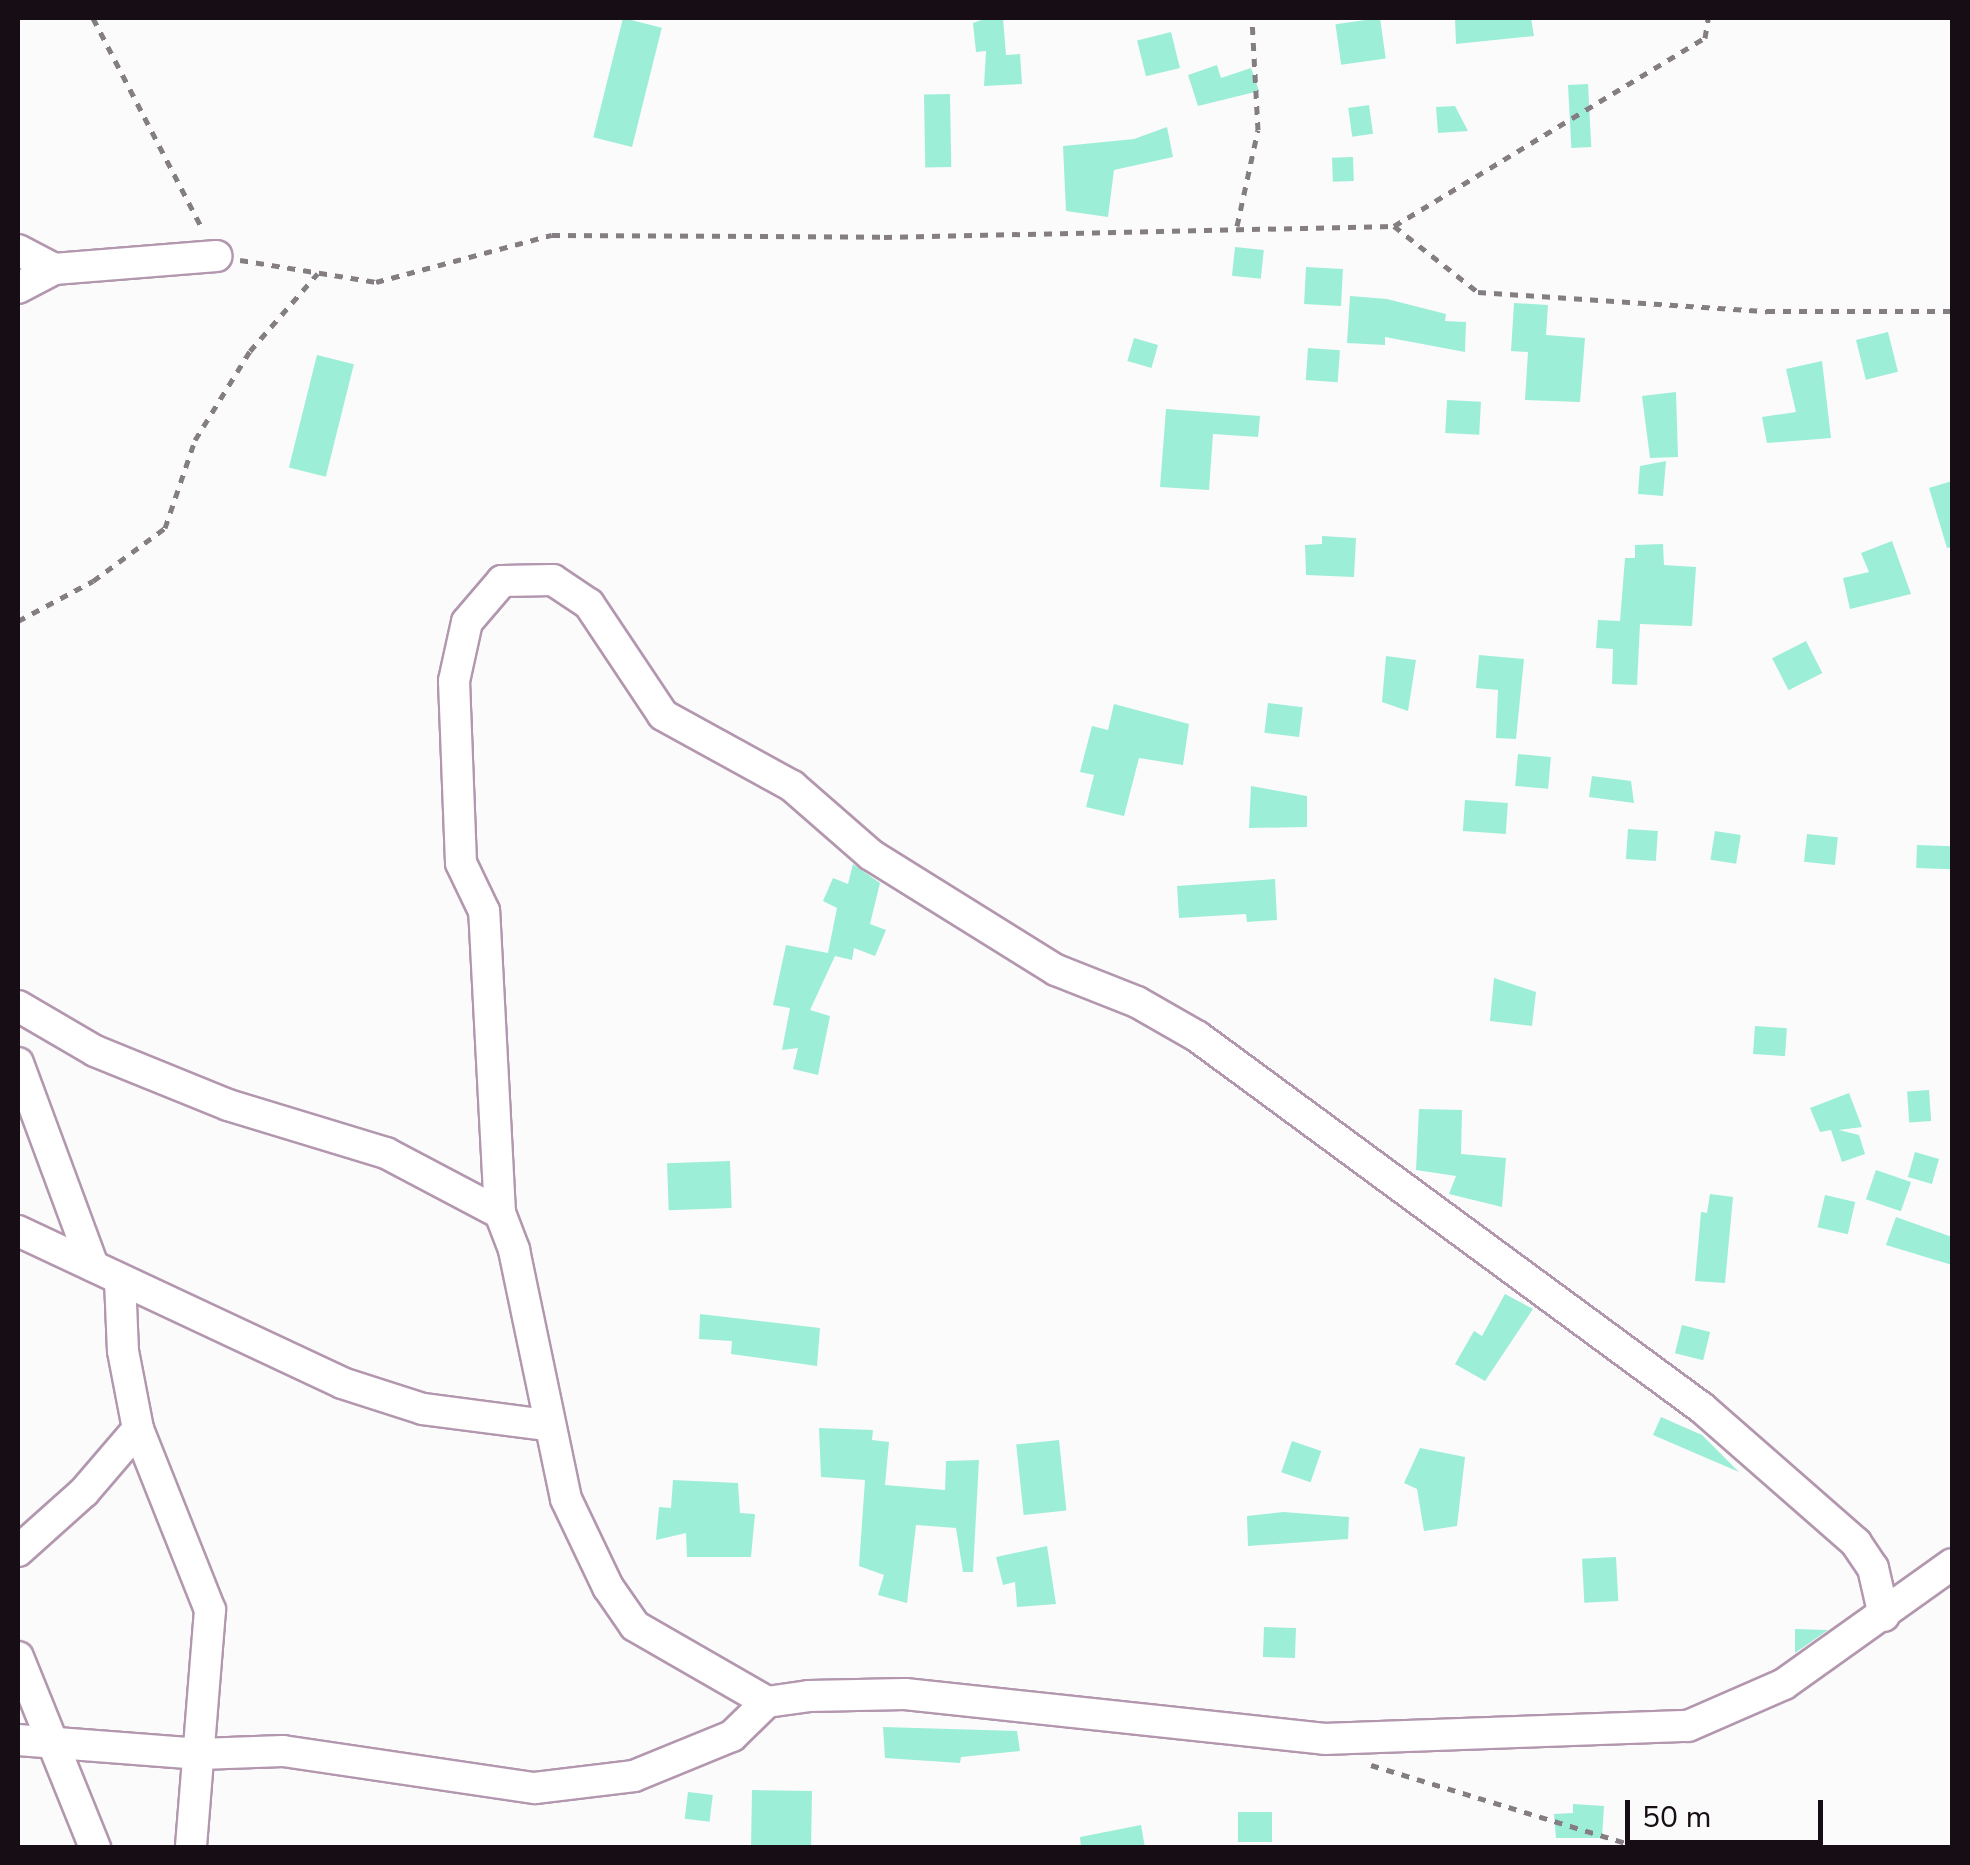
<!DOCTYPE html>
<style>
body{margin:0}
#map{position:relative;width:1970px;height:1865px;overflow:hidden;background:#fbfbfb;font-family:"Nunito Sans",sans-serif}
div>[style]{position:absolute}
.building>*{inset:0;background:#9deed7;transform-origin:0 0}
.path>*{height:5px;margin-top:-2.5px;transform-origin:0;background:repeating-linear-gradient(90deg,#847e83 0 8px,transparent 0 16px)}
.roads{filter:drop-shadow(2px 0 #b397af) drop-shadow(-2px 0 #b397af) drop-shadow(0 2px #b397af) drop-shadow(0 -2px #b397af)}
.street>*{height:30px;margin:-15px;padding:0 15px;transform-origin:15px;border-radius:15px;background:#fff}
span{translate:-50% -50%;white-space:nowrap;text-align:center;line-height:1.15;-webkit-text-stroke:10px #fbfbfb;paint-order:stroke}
.frame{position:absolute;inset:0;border:20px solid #170d15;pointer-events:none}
.scale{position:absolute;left:1625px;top:1800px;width:198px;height:45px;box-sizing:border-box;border:5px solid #170d15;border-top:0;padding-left:12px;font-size:30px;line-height:35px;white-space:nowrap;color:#170d15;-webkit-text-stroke:8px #fbfbfb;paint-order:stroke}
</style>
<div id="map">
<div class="building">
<i style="left:623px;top:18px;width:40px;height:123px;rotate:14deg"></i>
<i style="clip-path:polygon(987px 18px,1003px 18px,1006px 55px,1020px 54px,1022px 84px,984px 86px,986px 51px,976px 52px,973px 23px)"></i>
<i style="left:1380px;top:18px;width:41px;height:45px;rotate:82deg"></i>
<i style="clip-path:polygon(1455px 18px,1531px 18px,1534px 36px,1456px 44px)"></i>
<i style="left:1171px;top:32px;width:37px;height:35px;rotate:76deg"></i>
<i style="clip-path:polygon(1217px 65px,1221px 78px,1251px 68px,1259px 91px,1198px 106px,1188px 75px)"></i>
<i style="left:1588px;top:84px;width:63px;height:20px;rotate:87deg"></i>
<i style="left:950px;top:94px;width:73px;height:26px;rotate:89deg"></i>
<i style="left:1369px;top:105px;width:29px;height:21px;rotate:82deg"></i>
<i style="clip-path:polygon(1455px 106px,1468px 131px,1438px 133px,1436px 107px)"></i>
<i style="clip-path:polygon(1167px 127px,1173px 157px,1114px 170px,1108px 217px,1066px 211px,1063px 146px,1134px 139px)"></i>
<i style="left:1353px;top:157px;width:24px;height:21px;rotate:88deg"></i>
<i style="left:1235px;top:247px;width:29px;height:29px;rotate:6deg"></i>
<i style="left:1306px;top:267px;width:37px;height:37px;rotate:3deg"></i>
<i style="clip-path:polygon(1350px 296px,1387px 299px,1446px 314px,1445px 321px,1466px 322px,1465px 352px,1385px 337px,1385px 345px,1347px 343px)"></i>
<i style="clip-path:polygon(1514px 303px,1548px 305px,1546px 335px,1585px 338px,1580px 402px,1525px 400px,1528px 352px,1511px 351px)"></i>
<i style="left:1888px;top:332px;width:41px;height:33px;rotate:76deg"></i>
<i style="left:1134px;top:338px;width:25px;height:24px;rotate:16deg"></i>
<i style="left:1308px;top:348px;width:32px;height:32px;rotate:4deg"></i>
<i style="left:317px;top:355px;width:38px;height:116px;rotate:14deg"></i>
<i style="clip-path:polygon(1822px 361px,1831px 438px,1767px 443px,1762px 417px,1796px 412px,1786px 369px)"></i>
<i style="clip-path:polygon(1676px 392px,1678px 457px,1650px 458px,1642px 396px)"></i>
<i style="left:1447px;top:400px;width:34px;height:33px;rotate:3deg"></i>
<i style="clip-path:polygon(1166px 409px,1260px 416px,1258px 437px,1213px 434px,1209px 490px,1160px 487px)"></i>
<i style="clip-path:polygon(1666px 461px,1663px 496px,1638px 494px,1640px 466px)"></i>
<i style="clip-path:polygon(1952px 481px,1952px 547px,1947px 548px,1929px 488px)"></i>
<i style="clip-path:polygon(1322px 536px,1356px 538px,1354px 577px,1306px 575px,1305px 545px,1322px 544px)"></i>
<i style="clip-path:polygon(1892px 541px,1911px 594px,1850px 609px,1843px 578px,1869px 572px,1861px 553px)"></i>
<i style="clip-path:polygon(1663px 544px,1664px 565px,1696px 567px,1692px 626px,1640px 624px,1637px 685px,1612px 684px,1613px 649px,1596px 648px,1598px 620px,1620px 621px,1625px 558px,1635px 558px,1635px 545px)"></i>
<i style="left:1806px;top:641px;width:36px;height:38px;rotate:63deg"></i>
<i style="clip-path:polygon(1479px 655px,1524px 659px,1516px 739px,1496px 738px,1498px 690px,1476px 688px)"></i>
<i style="clip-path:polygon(1386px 656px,1416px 660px,1408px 711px,1382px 702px)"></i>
<i style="left:1268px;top:703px;width:35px;height:30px;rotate:7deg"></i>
<i style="clip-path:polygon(1114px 704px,1189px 724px,1183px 765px,1139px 758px,1124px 816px,1086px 807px,1094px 775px,1080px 772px,1092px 726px,1108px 730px)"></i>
<i style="left:1518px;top:754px;width:33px;height:32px;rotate:5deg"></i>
<i style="clip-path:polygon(1592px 776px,1631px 781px,1634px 803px,1589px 797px)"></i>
<i style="clip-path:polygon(1251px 786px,1307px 796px,1307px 827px,1249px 828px)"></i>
<i style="left:1465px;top:800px;width:43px;height:31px;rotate:4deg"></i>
<i style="left:1628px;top:829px;width:30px;height:30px;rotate:4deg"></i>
<i style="left:1715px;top:831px;width:26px;height:29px;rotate:9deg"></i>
<i style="left:1807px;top:834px;width:31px;height:28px;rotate:6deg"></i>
<i style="left:1917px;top:845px;width:35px;height:23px;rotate:2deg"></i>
<i style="clip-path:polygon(853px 864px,880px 883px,870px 924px,886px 930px,875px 956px,854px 948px,852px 960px,835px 956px,810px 1010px,830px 1016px,818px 1075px,793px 1069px,798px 1048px,782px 1050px,790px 1008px,773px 1005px,786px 945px,828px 953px,837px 908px,823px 901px,833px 878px,848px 884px)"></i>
<i style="clip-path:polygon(1275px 879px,1277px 920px,1247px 922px,1246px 914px,1179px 918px,1177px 886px)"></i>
<i style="clip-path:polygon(1494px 978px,1536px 992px,1532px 1026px,1490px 1021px)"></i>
<i style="left:1755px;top:1026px;width:32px;height:28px;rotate:4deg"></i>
<i style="left:1929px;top:1090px;width:31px;height:22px;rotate:86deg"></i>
<i style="clip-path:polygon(1849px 1093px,1862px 1127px,1839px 1130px,1859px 1135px,1865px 1154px,1842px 1162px,1831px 1130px,1820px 1132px,1810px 1108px)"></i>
<i style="clip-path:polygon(1419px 1109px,1462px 1110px,1461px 1154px,1506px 1158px,1502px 1207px,1449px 1194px,1456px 1176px,1416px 1170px)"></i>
<i style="left:1915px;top:1152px;width:25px;height:26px;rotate:16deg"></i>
<i style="left:730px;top:1161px;width:47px;height:63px;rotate:88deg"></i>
<i style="left:1876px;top:1170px;width:37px;height:31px;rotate:19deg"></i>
<i style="clip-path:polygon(1710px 1194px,1733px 1197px,1725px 1283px,1695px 1281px,1701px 1212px,1707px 1213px)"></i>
<i style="left:1825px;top:1195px;width:31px;height:33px;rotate:13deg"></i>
<i style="clip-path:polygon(1896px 1217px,1952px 1237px,1952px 1265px,1886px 1245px)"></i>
<i style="clip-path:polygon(1505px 1294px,1533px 1309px,1485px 1381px,1455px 1364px,1474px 1331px,1482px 1336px)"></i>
<i style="clip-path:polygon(700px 1314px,820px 1328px,817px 1366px,731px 1354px,732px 1341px,699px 1339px)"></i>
<i style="left:1682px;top:1325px;width:29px;height:29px;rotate:14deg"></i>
<i style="clip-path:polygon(1661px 1417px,1702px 1435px,1739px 1472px,1653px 1435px)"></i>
<i style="clip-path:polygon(819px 1428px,873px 1430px,872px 1440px,889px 1442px,885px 1485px,945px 1490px,946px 1461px,979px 1460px,973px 1572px,963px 1572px,956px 1528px,916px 1525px,907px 1603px,878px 1595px,884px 1575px,859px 1566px,865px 1480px,821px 1477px)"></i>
<i style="left:1059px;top:1440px;width:71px;height:43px;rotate:84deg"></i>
<i style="left:1292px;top:1441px;width:31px;height:33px;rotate:19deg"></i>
<i style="clip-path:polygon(1420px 1448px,1465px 1457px,1457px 1526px,1424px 1531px,1417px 1489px,1404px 1483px)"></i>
<i style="clip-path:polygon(673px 1480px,738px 1483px,740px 1513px,755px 1514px,751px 1557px,687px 1557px,686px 1533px,656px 1540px,659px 1507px,671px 1508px)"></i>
<i style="clip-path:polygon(1283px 1512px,1349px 1517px,1348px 1539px,1248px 1546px,1247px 1516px)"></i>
<i style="clip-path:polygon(1047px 1546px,1056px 1604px,1017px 1607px,1015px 1582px,1003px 1585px,996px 1557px)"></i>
<i style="left:1616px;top:1557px;width:44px;height:34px;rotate:87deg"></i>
<i style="left:1264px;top:1627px;width:32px;height:30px;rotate:2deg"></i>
<i style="clip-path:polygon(1795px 1629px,1828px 1630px,1795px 1653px)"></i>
<i style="clip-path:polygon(883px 1727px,1017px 1731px,1020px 1751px,961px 1757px,960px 1763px,885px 1758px)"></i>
<i style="left:752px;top:1790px;width:60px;height:58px;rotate:1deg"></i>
<i style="left:688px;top:1792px;width:25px;height:27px;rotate:7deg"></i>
<i style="clip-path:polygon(1573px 1804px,1604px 1806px,1602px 1838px,1556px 1838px,1554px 1814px,1573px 1813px)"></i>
<i style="left:1238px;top:1812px;width:34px;height:30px"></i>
<i style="clip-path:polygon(1141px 1825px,1145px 1848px,1081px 1848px,1080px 1837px)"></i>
</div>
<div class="path">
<i style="left:93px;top:18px;width:237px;rotate:62.6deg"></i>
<i style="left:1237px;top:226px;width:98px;rotate:-77.7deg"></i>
<i style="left:1258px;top:130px;width:112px;rotate:-93.1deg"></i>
<i style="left:1394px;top:226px;width:363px;rotate:-31.2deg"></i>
<i style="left:1705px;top:38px;width:20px;rotate:-81deg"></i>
<i style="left:240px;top:260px;width:138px;rotate:9.2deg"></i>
<i style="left:376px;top:282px;width:182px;rotate:-15deg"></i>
<i style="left:552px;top:235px;width:332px;rotate:0.3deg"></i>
<i style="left:884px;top:237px;width:510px;rotate:-1.24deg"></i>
<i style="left:1394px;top:226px;width:107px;rotate:38.2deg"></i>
<i style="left:1478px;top:292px;width:290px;rotate:3.8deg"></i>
<i style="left:1767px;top:311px;width:185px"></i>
<i style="left:18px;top:621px;width:85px;rotate:-28.1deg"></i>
<i style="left:93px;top:581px;width:89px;rotate:-36.4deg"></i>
<i style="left:165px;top:528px;width:93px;rotate:-71.2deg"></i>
<i style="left:195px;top:440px;width:105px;rotate:-58.3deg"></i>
<i style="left:250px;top:351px;width:103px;rotate:-48.9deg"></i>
<i style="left:1371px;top:1765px;width:284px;rotate:17deg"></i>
</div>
<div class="roads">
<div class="street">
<i style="left:18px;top:250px;width:41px;rotate:27.8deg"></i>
<i style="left:54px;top:269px;width:163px;rotate:-4.6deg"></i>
<i style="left:18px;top:288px;width:41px;rotate:-27.8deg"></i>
<i style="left:18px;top:1006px;width:89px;rotate:30.3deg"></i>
<i style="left:95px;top:1051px;width:144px;rotate:22.1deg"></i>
<i style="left:228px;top:1105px;width:165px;rotate:16.9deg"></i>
<i style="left:386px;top:1153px;width:129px;rotate:27.8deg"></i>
<i style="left:500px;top:1213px;width:40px;rotate:69deg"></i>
<i style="left:514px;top:1250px;width:254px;rotate:78.2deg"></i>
<i style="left:566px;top:1499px;width:98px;rotate:64.5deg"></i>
<i style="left:608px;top:1587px;width:47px;rotate:55.3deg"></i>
<i style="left:635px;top:1626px;width:152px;rotate:29.9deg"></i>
<i style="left:18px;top:1063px;width:216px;rotate:69.7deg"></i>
<i style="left:500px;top:1213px;width:302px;rotate:-93deg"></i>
<i style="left:484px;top:911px;width:53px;rotate:-115.6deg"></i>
<i style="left:461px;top:863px;width:182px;rotate:-92.2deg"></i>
<i style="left:454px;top:681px;width:60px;rotate:-77.6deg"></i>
<i style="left:467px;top:622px;width:54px;rotate:-49.5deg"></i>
<i style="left:502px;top:581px;width:51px;rotate:-1.1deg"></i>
<i style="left:553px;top:580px;width:43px;rotate:33.7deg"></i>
<i style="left:589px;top:604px;width:133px;rotate:56.3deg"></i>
<i style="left:663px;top:715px;width:147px;rotate:28.8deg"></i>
<i style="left:792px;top:786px;width:105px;rotate:41.1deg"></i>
<i style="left:871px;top:855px;width:218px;rotate:31.9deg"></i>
<i style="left:1056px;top:970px;width:87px;rotate:21.6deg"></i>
<i style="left:1137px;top:1002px;width:70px;rotate:29.8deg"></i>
<i style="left:1198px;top:1037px;width:626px;rotate:36.36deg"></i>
<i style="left:1702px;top:1408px;width:205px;rotate:41.2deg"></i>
<i style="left:1856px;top:1543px;width:30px;rotate:56deg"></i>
<i style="left:1873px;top:1568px;width:49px;rotate:77.1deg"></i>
<i style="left:18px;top:1231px;width:358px;rotate:25.1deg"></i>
<i style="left:342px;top:1383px;width:85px;rotate:17.8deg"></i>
<i style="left:423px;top:1409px;width:125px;rotate:7.4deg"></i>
<i style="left:120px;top:1280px;width:71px;rotate:87.6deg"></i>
<i style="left:123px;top:1351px;width:79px;rotate:79.1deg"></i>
<i style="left:138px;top:1429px;width:195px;rotate:68.3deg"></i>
<i style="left:210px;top:1610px;width:239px;rotate:94.6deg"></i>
<i style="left:18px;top:1551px;width:89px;rotate:-41.8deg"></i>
<i style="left:84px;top:1492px;width:83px;rotate:-49.4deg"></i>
<i style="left:18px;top:1657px;width:206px;rotate:68deg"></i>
<i style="left:18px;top:1740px;width:183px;rotate:4.4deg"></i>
<i style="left:200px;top:1754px;width:83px;rotate:-2.1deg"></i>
<i style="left:283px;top:1751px;width:255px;rotate:8.4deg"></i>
<i style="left:535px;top:1788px;width:100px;rotate:-6.9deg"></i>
<i style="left:634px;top:1776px;width:106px;rotate:-22.2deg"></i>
<i style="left:732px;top:1736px;width:49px;rotate:-44.2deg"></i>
<i style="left:767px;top:1702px;width:42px;rotate:-8.1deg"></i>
<i style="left:809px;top:1696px;width:96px;rotate:-1.2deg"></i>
<i style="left:905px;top:1694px;width:422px;rotate:6.1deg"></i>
<i style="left:1325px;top:1739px;width:363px;rotate:-2.1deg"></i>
<i style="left:1688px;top:1726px;width:105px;rotate:-23.6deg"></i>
<i style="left:1784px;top:1684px;width:206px;rotate:-35.5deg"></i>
</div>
</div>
<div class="frame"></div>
<div class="scale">50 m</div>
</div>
